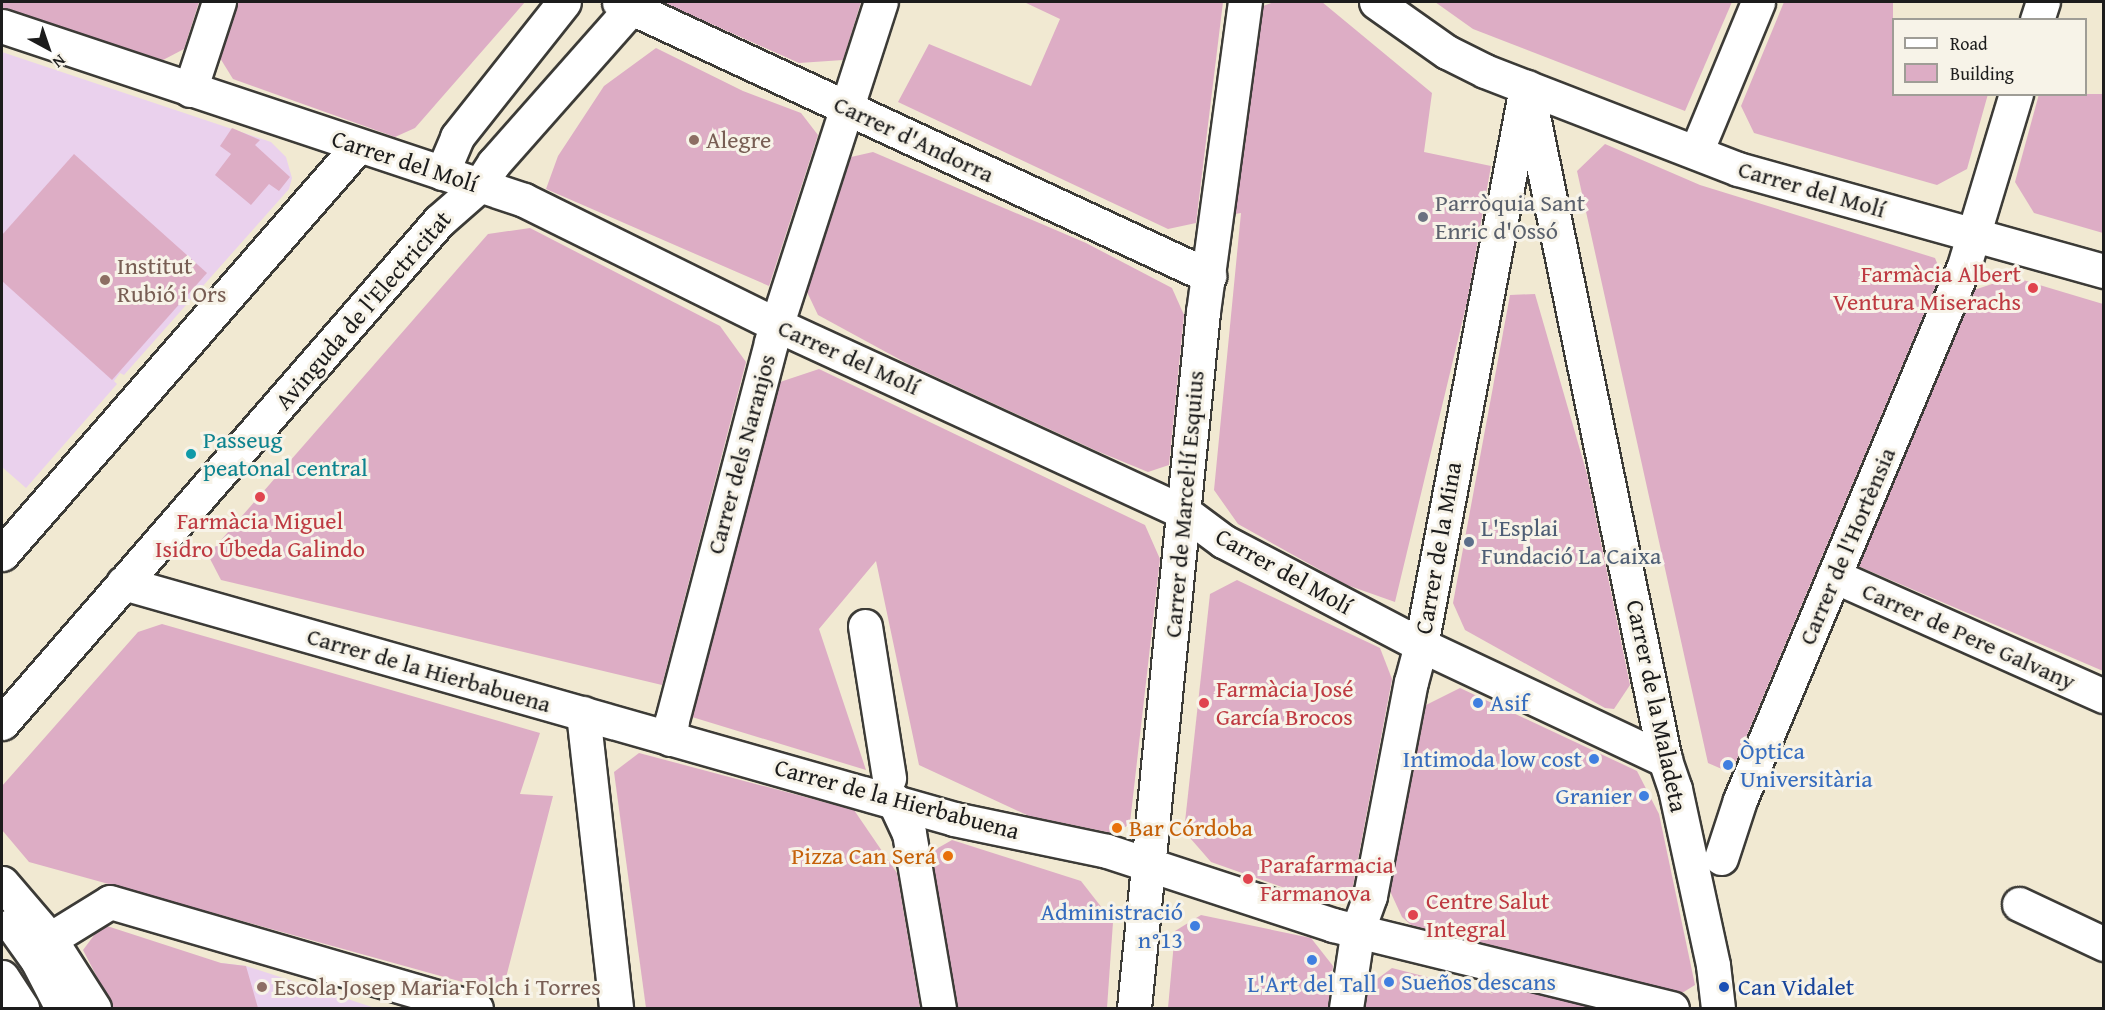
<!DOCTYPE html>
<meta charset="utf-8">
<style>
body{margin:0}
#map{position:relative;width:2105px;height:1010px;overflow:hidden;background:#f1e9d2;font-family:"Gentium Book Plus",serif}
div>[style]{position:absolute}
.built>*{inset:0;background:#ead1ed}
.building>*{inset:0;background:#ddadc5}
.roads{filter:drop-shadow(2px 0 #3c3b37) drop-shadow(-2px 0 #3c3b37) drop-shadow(0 2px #3c3b37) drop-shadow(0 -2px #3c3b37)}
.minor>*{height:33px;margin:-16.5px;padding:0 16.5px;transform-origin:16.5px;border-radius:16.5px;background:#fff}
.dots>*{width:16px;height:16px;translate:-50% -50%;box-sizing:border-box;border:3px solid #f7f3e8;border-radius:50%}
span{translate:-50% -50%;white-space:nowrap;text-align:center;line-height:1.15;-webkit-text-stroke:6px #f7f3e8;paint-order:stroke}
.street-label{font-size:24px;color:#1c1c1c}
.education-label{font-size:24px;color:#785e54}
.left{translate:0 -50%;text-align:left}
.worship-label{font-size:24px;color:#5b616d}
.health-label{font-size:24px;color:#be3a42}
.right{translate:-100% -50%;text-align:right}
.culture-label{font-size:24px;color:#0d838f}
.service-label{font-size:24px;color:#4e5e75}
.shop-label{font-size:24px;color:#366cbe}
.food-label{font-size:24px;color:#c56008}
.transit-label{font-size:24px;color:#164399}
.frame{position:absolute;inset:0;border:3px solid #1c1c1c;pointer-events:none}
.legend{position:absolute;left:1892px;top:18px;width:195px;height:78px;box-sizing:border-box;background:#f7f3e8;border:2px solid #9f9d96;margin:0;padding:8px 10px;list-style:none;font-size:18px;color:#1c1c1c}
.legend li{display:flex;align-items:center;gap:12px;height:30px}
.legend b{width:30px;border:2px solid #9f9d96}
.north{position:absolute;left:18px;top:18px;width:60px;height:60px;-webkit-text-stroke:4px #f7f3e8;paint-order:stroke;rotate:140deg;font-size:16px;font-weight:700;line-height:24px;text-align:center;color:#1c1c1c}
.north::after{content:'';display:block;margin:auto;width:21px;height:27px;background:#1c1c1c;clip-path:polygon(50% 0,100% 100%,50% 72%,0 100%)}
</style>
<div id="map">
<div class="built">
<i style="clip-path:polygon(2px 52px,271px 142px,286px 157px,292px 178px,289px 189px,124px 375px,120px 373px,114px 381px,117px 384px,26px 488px,2px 467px)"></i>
<i style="clip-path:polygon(221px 963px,246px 966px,375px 1008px,207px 1008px)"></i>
</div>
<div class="building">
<i style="clip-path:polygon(2px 2px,199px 2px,184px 49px,163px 60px,2px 8px)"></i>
<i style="clip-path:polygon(237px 2px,525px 2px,415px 128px,395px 137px,233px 79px,220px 58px)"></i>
<i style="clip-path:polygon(662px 2px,861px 2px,843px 60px,799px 63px)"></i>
<i style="clip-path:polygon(1024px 2px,1223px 2px,1196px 223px,1168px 229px,898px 102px,929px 44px,1031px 86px,1060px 19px)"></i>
<i style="clip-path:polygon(1274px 2px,1322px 2px,1432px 93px,1424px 152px,1491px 166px,1467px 302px,1395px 602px,1347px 585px,1238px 524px,1214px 490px,1241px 213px,1235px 214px,1263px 6px)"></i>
<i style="clip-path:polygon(1435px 2px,1732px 2px,1685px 111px,1473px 29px)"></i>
<i style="clip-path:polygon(1784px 2px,1893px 2px,1893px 94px,1988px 94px,1967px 169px,1937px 185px,1754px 133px,1741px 106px)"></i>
<i style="clip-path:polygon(656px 48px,743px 91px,801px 113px,818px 135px,769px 286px,546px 189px,558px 156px,604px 86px)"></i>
<i style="clip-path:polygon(2039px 94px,2103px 94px,2103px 233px,2034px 213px,2015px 182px)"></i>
<i style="clip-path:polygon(232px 128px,260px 140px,255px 145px,290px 177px,279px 191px,269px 184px,251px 205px,215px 175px,231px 154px,220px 146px)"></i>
<i style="clip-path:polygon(1605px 144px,1700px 185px,1935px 258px,1941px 273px,1731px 773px,1708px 763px,1577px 171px)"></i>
<i style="clip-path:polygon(873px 152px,1086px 243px,1172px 288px,1184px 315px,1169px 465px,1148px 472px,1097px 451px,908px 364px,818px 315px,807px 292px,851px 157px)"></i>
<i style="clip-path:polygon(74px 154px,207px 273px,112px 380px,2px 281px,2px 235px)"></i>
<i style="clip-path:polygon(530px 228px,720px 326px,746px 362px,662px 685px,221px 580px,208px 555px,488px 234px)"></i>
<i style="clip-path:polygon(2013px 277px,2103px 304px,2103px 671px,1858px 566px,1974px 290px)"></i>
<i style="clip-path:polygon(1535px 294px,1587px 474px,1630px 685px,1614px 709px,1605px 708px,1465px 630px,1453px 603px,1510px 295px)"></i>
<i style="clip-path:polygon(819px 369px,1145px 525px,1160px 559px,1130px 823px,1117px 834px,1029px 816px,919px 765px,876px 561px,819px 629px,866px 770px,692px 717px,780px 382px)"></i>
<i style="clip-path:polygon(1237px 580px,1380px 648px,1392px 679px,1352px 891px,1327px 903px,1211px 862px,1184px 831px,1210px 594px)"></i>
<i style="clip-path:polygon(162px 624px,540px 733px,520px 794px,553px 796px,502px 993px,29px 862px,2px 830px,2px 786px,138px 632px)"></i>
<i style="clip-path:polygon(1460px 688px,1637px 771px,1659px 814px,1695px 985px,1682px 993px,1411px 925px,1402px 917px,1390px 891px,1426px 705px)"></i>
<i style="clip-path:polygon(639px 753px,854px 810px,897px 873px,920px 1008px,646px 1008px,614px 772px)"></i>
<i style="clip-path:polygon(952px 840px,1081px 881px,1113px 922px,1107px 1008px,957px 1008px,931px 852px)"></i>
<i style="clip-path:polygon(1201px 915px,1311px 938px,1333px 966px,1328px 1008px,1168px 1008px,1175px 931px)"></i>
<i style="clip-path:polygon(107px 926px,221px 963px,246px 966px,258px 1008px,113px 1008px,83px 950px,95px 934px)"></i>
<i style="clip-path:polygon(1392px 968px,1493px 994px,1475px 979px,1595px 1008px,1365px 1008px,1369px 985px)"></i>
</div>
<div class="roads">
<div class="minor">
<i style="left:619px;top:2px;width:651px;rotate:24.91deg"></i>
<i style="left:1376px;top:2px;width:87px;rotate:35.2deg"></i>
<i style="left:1447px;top:52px;width:42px;rotate:26.6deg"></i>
<i style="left:1485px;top:71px;width:271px;rotate:21.2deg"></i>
<i style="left:1738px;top:169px;width:380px;rotate:15.6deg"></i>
<i style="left:2037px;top:20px;width:19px;rotate:-72deg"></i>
<i style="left:2px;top:26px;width:550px;rotate:18.43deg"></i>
<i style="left:524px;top:200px;width:284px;rotate:26.3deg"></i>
<i style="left:779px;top:326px;width:446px;rotate:24.7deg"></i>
<i style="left:1184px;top:512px;width:49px;rotate:36.6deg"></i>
<i style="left:1223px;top:541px;width:224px;rotate:27.7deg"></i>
<i style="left:1421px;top:645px;width:270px;rotate:25.2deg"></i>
<i style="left:1527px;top:87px;width:687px;rotate:78.41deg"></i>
<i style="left:1665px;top:760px;width:31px;rotate:71deg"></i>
<i style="left:1675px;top:789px;width:180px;rotate:77.8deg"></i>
<i style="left:1713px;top:965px;width:43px;rotate:83.4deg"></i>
<i style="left:190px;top:90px;width:93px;rotate:-71.8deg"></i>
<i style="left:1696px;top:152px;width:162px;rotate:-67.5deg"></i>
<i style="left:442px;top:173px;width:39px;rotate:-67deg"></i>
<i style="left:457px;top:137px;width:172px;rotate:-51.6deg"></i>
<i style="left:2px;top:554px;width:541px;rotate:-48.89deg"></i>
<i style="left:1834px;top:576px;width:295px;rotate:24deg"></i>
<i style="left:123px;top:583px;width:864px;rotate:15.85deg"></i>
<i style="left:954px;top:819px;width:156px;rotate:11.8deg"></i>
<i style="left:1107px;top:851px;width:238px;rotate:18.1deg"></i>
<i style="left:1333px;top:925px;width:349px;rotate:13.8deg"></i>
<i style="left:865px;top:626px;width:154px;rotate:81deg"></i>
<i style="left:583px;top:713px;width:297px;rotate:83.6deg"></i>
<i style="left:2px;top:723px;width:666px;rotate:-48.96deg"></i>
<i style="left:439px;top:221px;width:53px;rotate:-41.2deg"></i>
<i style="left:479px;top:186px;width:27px;rotate:-57deg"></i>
<i style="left:494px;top:163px;width:208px;rotate:-48.5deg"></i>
<i style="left:670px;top:739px;width:19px;rotate:-84deg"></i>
<i style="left:672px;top:720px;width:391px;rotate:-75.3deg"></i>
<i style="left:771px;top:342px;width:357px;rotate:-72.1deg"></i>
<i style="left:893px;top:799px;width:38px;rotate:65deg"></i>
<i style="left:909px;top:833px;width:178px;rotate:80.3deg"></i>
<i style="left:1721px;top:858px;width:61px;rotate:-71.9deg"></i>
<i style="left:1740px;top:800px;width:579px;rotate:-67.24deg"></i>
<i style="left:1964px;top:266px;width:180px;rotate:-73.2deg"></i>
<i style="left:2px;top:883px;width:74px;rotate:49.4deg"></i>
<i style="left:50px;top:939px;width:82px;rotate:57.5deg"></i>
<i style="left:2019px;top:904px;width:94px;rotate:25.2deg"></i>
<i style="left:12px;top:925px;width:43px;rotate:54.5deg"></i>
<i style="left:37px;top:960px;width:54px;rotate:62.5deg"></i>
<i style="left:50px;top:939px;width:70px;rotate:-31.7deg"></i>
<i style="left:110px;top:902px;width:381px;rotate:16.2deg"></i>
<i style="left:2px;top:977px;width:37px;rotate:57deg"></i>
<i style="left:1134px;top:1008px;width:699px;rotate:-84.34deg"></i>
<i style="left:1203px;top:312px;width:313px;rotate:-82.3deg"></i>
<i style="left:1346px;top:1008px;width:80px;rotate:-81.4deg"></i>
<i style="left:1358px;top:929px;width:35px;rotate:-70deg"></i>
<i style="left:1370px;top:896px;width:218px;rotate:-79.2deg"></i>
<i style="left:1411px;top:682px;width:38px;rotate:-75deg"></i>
<i style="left:1421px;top:645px;width:557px;rotate:-79.34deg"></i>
</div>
</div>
<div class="dots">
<i style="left:694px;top:140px;background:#8d6e63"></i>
<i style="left:1423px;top:217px;background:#6b7280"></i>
<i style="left:105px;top:280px;background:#8d6e63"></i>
<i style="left:2033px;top:288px;background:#e0444e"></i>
<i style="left:191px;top:454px;background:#0f9aa8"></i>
<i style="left:260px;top:497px;background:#e0444e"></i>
<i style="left:1469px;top:542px;background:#5c6f8a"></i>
<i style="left:1204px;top:703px;background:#e0444e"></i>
<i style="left:1478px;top:703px;background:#3f7fe0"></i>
<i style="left:1594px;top:759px;background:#3f7fe0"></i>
<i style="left:1728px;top:765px;background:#3f7fe0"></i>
<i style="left:1644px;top:796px;background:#3f7fe0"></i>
<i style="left:1117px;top:828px;background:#e8710a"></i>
<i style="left:948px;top:856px;background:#e8710a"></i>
<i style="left:1248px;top:879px;background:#e0444e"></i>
<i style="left:1413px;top:915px;background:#e0444e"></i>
<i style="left:1195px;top:926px;background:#3f7fe0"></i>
<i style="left:1312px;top:960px;background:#3f7fe0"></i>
<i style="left:1389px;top:982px;background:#3f7fe0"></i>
<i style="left:262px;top:987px;background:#8d6e63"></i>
<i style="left:1724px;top:987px;background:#1a4fb4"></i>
</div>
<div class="street-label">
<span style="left:914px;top:139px;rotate:25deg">Carrer d'Andorra</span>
<span style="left:405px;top:161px;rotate:18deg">Carrer del Molí</span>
<span style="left:1812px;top:189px;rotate:16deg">Carrer del Molí</span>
<span style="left:363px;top:310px;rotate:-49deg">Avinguda de l'Electricitat</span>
<span style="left:849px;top:357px;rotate:24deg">Carrer del Molí</span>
<span style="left:741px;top:454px;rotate:-75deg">Carrer dels Naranjos</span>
<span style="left:1184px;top:504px;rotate:-85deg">Carrer de Marcel·lí Esquius</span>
<span style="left:1847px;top:546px;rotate:-67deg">Carrer de l'Hortènsia</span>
<span style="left:1438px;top:548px;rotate:-80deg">Carrer de la Mina</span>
<span style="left:1284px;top:571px;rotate:29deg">Carrer del Molí</span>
<span style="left:1969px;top:636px;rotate:24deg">Carrer de Pere Galvany</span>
<span style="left:429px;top:670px;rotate:16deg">Carrer de la Hierbabuena</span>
<span style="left:1657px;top:706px;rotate:78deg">Carrer de la Maladeta</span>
<span style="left:897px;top:799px;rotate:15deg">Carrer de la Hierbabuena</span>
</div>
<div class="education-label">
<span class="left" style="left:706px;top:140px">Alegre</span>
<span class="left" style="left:117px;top:280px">Institut<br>Rubió i Ors</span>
<span class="left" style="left:274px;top:987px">Escola Josep Maria Folch i Torres</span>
</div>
<div class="worship-label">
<span class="left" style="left:1435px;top:217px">Parròquia Sant<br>Enric d'Ossó</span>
</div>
<div class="health-label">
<span class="right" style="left:2021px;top:288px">Farmàcia Albert<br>Ventura Miserachs</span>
<span style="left:260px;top:535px">Farmàcia Miguel<br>Isidro Úbeda Galindo</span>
<span class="left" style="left:1216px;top:703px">Farmàcia José<br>García Brocos</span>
<span class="left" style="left:1260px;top:879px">Parafarmacia<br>Farmanova</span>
<span class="left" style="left:1426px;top:915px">Centre Salut<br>Integral</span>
</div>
<div class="culture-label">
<span class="left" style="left:203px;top:454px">Passeug<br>peatonal central</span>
</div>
<div class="service-label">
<span class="left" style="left:1481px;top:542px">L'Esplai<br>Fundació La Caixa</span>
</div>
<div class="shop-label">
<span class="left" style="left:1490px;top:703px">Asif</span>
<span class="left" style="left:1740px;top:765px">Òptica<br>Universitària</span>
<span class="right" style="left:1582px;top:759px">Intimoda low cost</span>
<span class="right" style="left:1632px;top:796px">Granier</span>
<span class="right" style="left:1183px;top:926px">Administració<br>n°13</span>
<span class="left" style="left:1401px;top:982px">Sueños descans</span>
<span style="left:1312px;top:984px">L'Art del Tall</span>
</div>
<div class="food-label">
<span class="left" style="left:1129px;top:828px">Bar Córdoba</span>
<span class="right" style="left:936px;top:856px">Pizza Can Será</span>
</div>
<div class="transit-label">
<span class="left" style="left:1738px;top:987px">Can Vidalet</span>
</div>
<div class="frame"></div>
<ul class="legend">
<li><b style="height:8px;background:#fff"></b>Road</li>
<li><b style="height:16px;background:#ddadc5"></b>Building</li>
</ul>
<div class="north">N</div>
</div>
